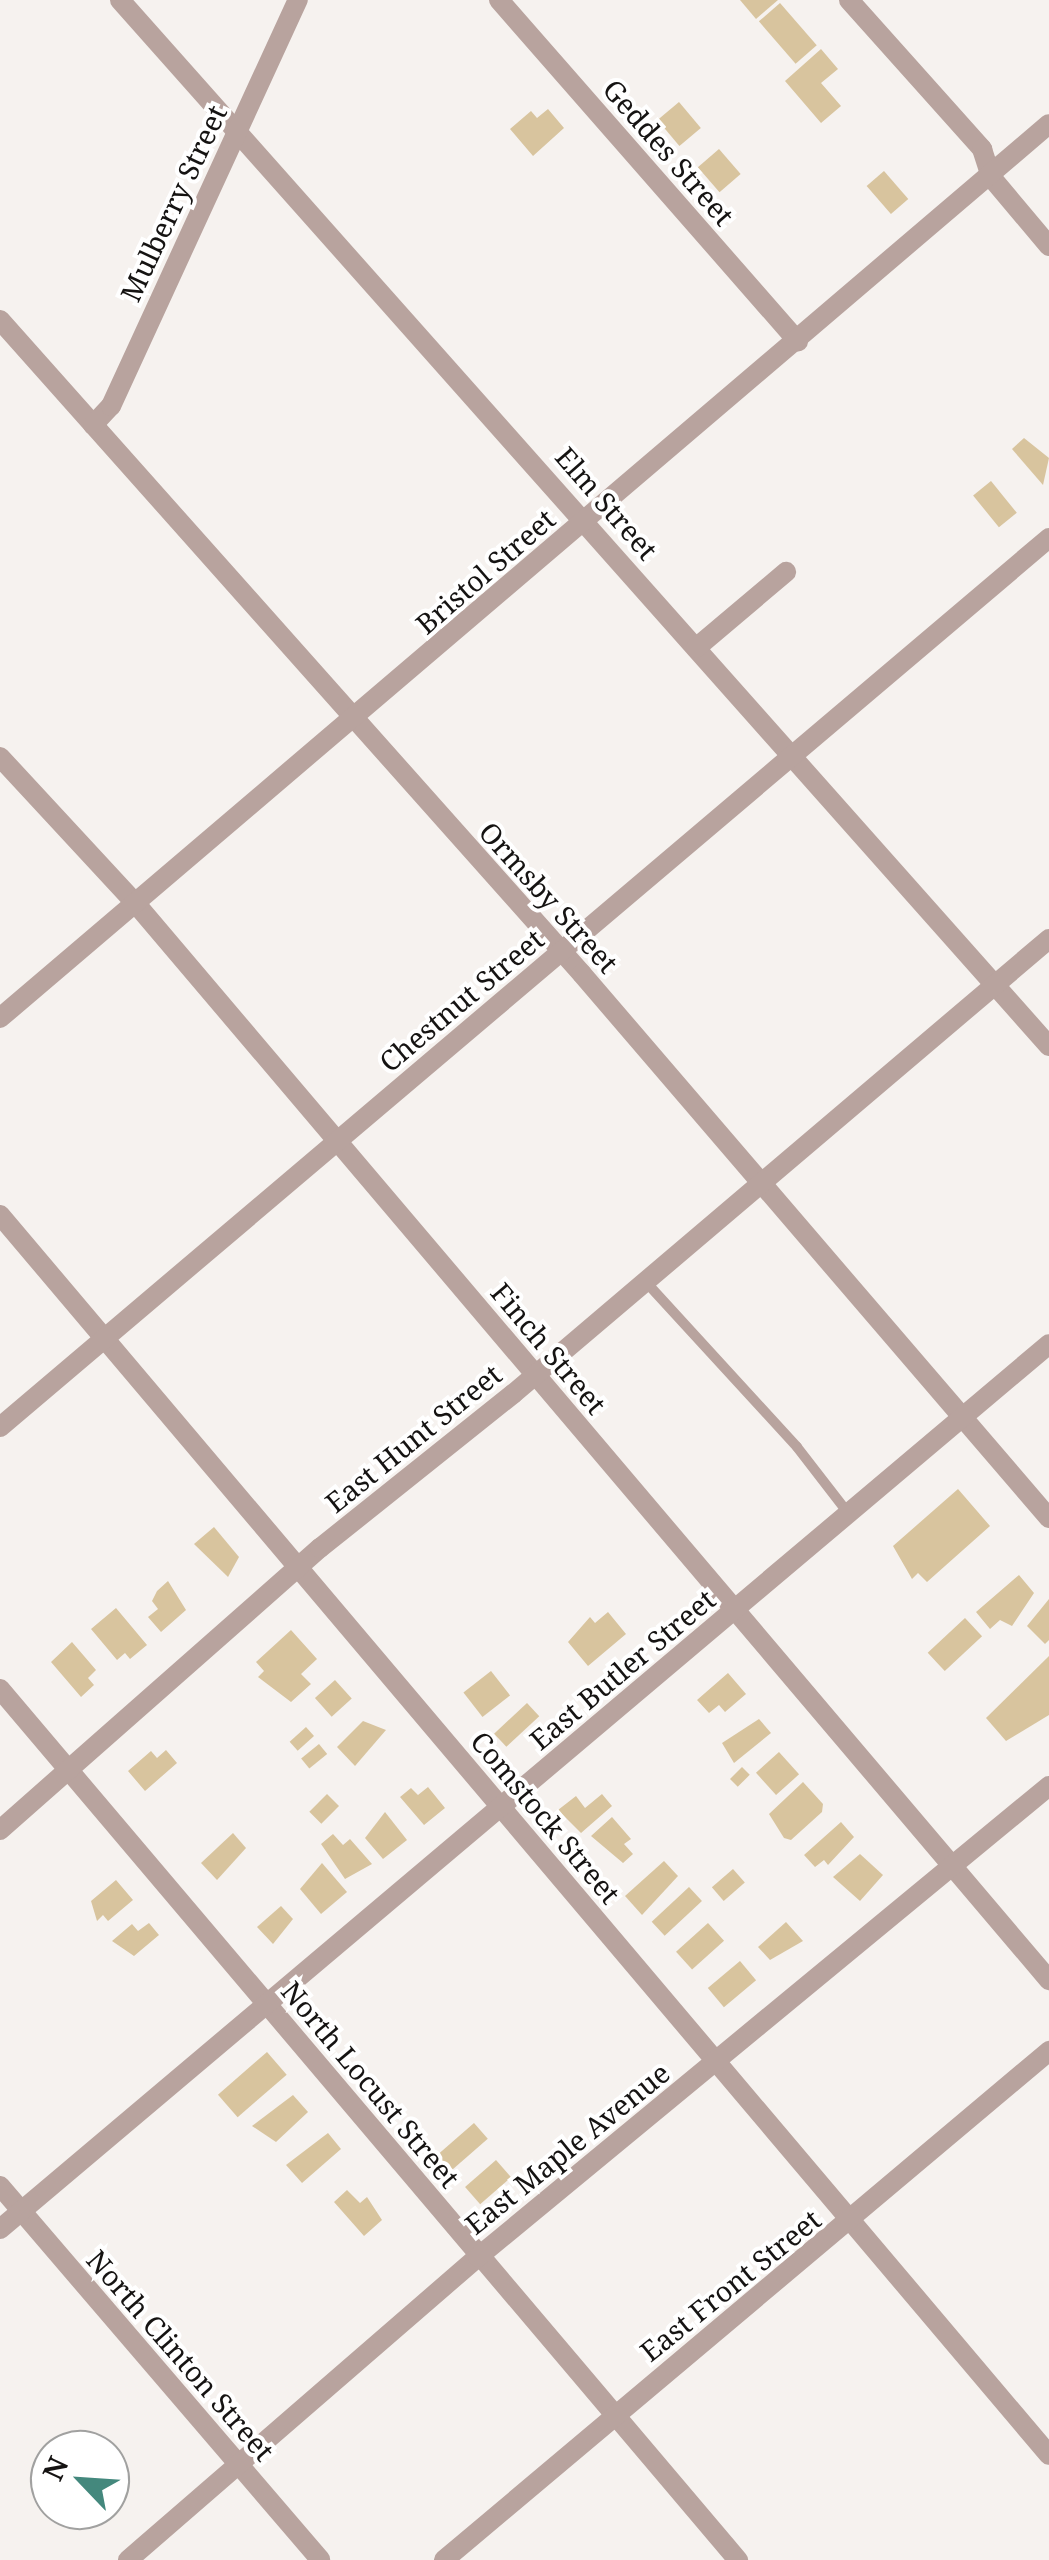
<!DOCTYPE html>
<style>
body{margin:0}
#map{position:relative;width:1049px;height:2560px;overflow:hidden;background:#f6f2ef;font-family:"Noto Serif",serif}
div>[style]{position:absolute}
.building>*{inset:0;background:#d8c49e;transform-origin:0 0}
.lane>*{height:10px;margin:-5px;padding:0 5px;transform-origin:5px;border-radius:5px;background:#b8a39e}
.street>*{height:20px;margin:-10px;padding:0 10px;transform-origin:10px;border-radius:10px;background:#b8a39e}
span{translate:-50% -50%;white-space:nowrap;text-align:center;line-height:1.15;-webkit-text-stroke:8px #fff;paint-order:stroke}
.street-label{font-size:28px;color:#151312}
.north{position:absolute;left:30px;top:2430px;width:100px;height:100px;box-sizing:border-box;background:#fff;border:2px solid #a1a1a0;border-radius:50%;rotate:295deg;font-size:28px;font-weight:700;line-height:40px;text-align:center;color:#151312}
.north::after{content:'';display:block;margin:auto;width:35px;height:45px;background:#44887d;clip-path:polygon(50% 0,100% 100%,50% 72%,0 100%)}
</style>
<div id="map">
<div class="building">
<i style="clip-path:polygon(740px 0,778px 0,756px 19px)"></i>
<i style="left:780px;top:3px;width:56px;height:28px;rotate:49deg"></i>
<i style="clip-path:polygon(821px 49px,838px 69px,821px 83px,841px 106px,821px 123px,785px 81px)"></i>
<i style="left:679px;top:102px;width:34px;height:28px;rotate:50deg"></i>
<i style="clip-path:polygon(548px 109px,564px 128px,533px 156px,510px 129px,531px 111px,537px 118px)"></i>
<i style="left:719px;top:149px;width:33px;height:28px;rotate:49deg"></i>
<i style="left:884px;top:171px;width:37px;height:23px;rotate:49deg"></i>
<i style="clip-path:polygon(1024px 438px,1049px 458px,1043px 485px,1012px 449px)"></i>
<i style="left:991px;top:481px;width:41px;height:23px;rotate:51deg"></i>
<i style="clip-path:polygon(958px 1489px,990px 1526px,927px 1582px,918px 1573px,912px 1579px,893px 1546px)"></i>
<i style="clip-path:polygon(214px 1527px,239px 1557px,228px 1577px,194px 1544px)"></i>
<i style="clip-path:polygon(1019px 1575px,1034px 1593px,1012px 1626px,1000px 1620px,990px 1629px,976px 1612px)"></i>
<i style="clip-path:polygon(168px 1581px,186px 1610px,161px 1632px,148px 1617px,158px 1609px,152px 1601px,157px 1591px)"></i>
<i style="clip-path:polygon(1049px 1599px,1049px 1640px,1045px 1644px,1027px 1626px)"></i>
<i style="clip-path:polygon(116px 1608px,147px 1645px,130px 1659px,125px 1653px,117px 1660px,91px 1629px)"></i>
<i style="clip-path:polygon(608px 1612px,626px 1634px,588px 1666px,568px 1642px,590px 1617px,595px 1623px)"></i>
<i style="left:965px;top:1618px;width:25px;height:51px;rotate:47deg"></i>
<i style="clip-path:polygon(291px 1630px,317px 1659px,301px 1674px,311px 1684px,291px 1702px,258px 1677px,264px 1671px,256px 1662px)"></i>
<i style="clip-path:polygon(72px 1642px,96px 1670px,88px 1678px,94px 1685px,81px 1697px,51px 1662px)"></i>
<i style="clip-path:polygon(1049px 1656px,1049px 1715px,1006px 1741px,986px 1718px)"></i>
<i style="left:491px;top:1671px;width:31px;height:35px;rotate:52deg"></i>
<i style="clip-path:polygon(728px 1673px,746px 1694px,725px 1712px,719px 1705px,709px 1713px,697px 1700px)"></i>
<i style="left:335px;top:1680px;width:25px;height:27px;rotate:48deg"></i>
<i style="left:527px;top:1703px;width:18px;height:45px;rotate:47deg"></i>
<i style="clip-path:polygon(759px 1719px,771px 1733px,734px 1763px,722px 1743px)"></i>
<i style="clip-path:polygon(363px 1721px,386px 1730px,355px 1766px,337px 1747px)"></i>
<i style="left:306px;top:1727px;width:12px;height:22px;rotate:48deg"></i>
<i style="left:319px;top:1744px;width:13px;height:23px;rotate:51deg"></i>
<i style="clip-path:polygon(166px 1750px,177px 1763px,145px 1791px,128px 1771px,151px 1751px,157px 1758px)"></i>
<i style="left:779px;top:1752px;width:30px;height:31px;rotate:48deg"></i>
<i style="left:742px;top:1767px;width:11px;height:17px;rotate:45deg"></i>
<i style="clip-path:polygon(803px 1782px,823px 1804px,822px 1812px,791px 1840px,784px 1838px,769px 1814px)"></i>
<i style="clip-path:polygon(428px 1787px,445px 1808px,424px 1825px,400px 1797px,411px 1788px,418px 1795px)"></i>
<i style="left:327px;top:1794px;width:17px;height:25px;rotate:45deg"></i>
<i style="clip-path:polygon(602px 1794px,612px 1806px,581px 1833px,558px 1810px,576px 1796px,585px 1808px)"></i>
<i style="clip-path:polygon(385px 1812px,407px 1840px,383px 1859px,365px 1838px)"></i>
<i style="clip-path:polygon(612px 1817px,631px 1839px,624px 1844px,633px 1854px,623px 1863px,591px 1836px)"></i>
<i style="clip-path:polygon(841px 1822px,854px 1837px,828px 1865px,824px 1860px,815px 1867px,804px 1855px)"></i>
<i style="clip-path:polygon(233px 1833px,246px 1848px,217px 1880px,201px 1863px)"></i>
<i style="clip-path:polygon(333px 1834px,343px 1845px,350px 1839px,372px 1864px,345px 1879px,321px 1844px)"></i>
<i style="clip-path:polygon(860px 1854px,883px 1875px,860px 1901px,833px 1877px)"></i>
<i style="clip-path:polygon(664px 1861px,678px 1876px,642px 1915px,625px 1896px)"></i>
<i style="clip-path:polygon(322px 1863px,347px 1892px,321px 1914px,300px 1889px)"></i>
<i style="left:733px;top:1869px;width:18px;height:28px;rotate:49deg"></i>
<i style="clip-path:polygon(116px 1880px,133px 1900px,108px 1921px,103px 1915px,97px 1921px,91px 1901px)"></i>
<i style="left:689px;top:1887px;width:19px;height:51px;rotate:47deg"></i>
<i style="clip-path:polygon(281px 1906px,293px 1919px,273px 1944px,257px 1927px)"></i>
<i style="clip-path:polygon(786px 1922px,803px 1941px,770px 1960px,758px 1947px)"></i>
<i style="clip-path:polygon(149px 1923px,159px 1935px,134px 1956px,112px 1941px,132px 1924px,138px 1931px)"></i>
<i style="left:708px;top:1923px;width:24px;height:43px;rotate:48deg"></i>
<i style="left:740px;top:1961px;width:25px;height:42px;rotate:50deg"></i>
<i style="left:267px;top:2052px;width:30px;height:65px;rotate:49deg"></i>
<i style="clip-path:polygon(293px 2095px,308px 2112px,276px 2142px,252px 2126px)"></i>
<i style="left:474px;top:2123px;width:21px;height:49px;rotate:49deg"></i>
<i style="clip-path:polygon(328px 2133px,341px 2149px,302px 2183px,286px 2165px)"></i>
<i style="left:496px;top:2160px;width:23px;height:41px;rotate:49deg"></i>
<i style="clip-path:polygon(347px 2190px,360px 2203px,367px 2197px,382px 2220px,364px 2236px,334px 2202px)"></i>
</div>
<div class="lane">
<i style="left:645px;top:1281px;width:225px;rotate:47.5deg"></i>
<i style="left:797px;top:1447px;width:83px;rotate:52.3deg"></i>
</div>
<div class="street">
<i style="left:120px;top:0;width:1399px;rotate:48.39deg"></i>
<i style="left:499px;top:0;width:454px;rotate:48.8deg"></i>
<i style="left:849px;top:0;width:200px;rotate:48.2deg"></i>
<i style="left:982px;top:149px;width:29px;rotate:72deg"></i>
<i style="left:991px;top:177px;width:90px;rotate:50deg"></i>
<i style="left:0;top:320px;width:875px;rotate:48.33deg"></i>
<i style="left:582px;top:974px;width:717px;rotate:49.36deg"></i>
<i style="left:93px;top:425px;width:26px;rotate:-47deg"></i>
<i style="left:111px;top:406px;width:447px;rotate:-65.3deg"></i>
<i style="left:696px;top:648px;width:118px;rotate:-40.2deg"></i>
<i style="left:0;top:757px;width:202px;rotate:47.2deg"></i>
<i style="left:137px;top:905px;width:1410px;rotate:49.69deg"></i>
<i style="left:0;top:1018px;width:1378px;rotate:-40.44deg"></i>
<i style="left:0;top:1215px;width:1624px;rotate:49.77deg"></i>
<i style="left:0;top:1427px;width:1375px;rotate:-40.28deg"></i>
<i style="left:0;top:1689px;width:1142px;rotate:49.73deg"></i>
<i style="left:0;top:1830px;width:427px;rotate:-41.4deg"></i>
<i style="left:320px;top:1548px;width:247px;rotate:-38.6deg"></i>
<i style="left:513px;top:1394px;width:703px;rotate:-40.33deg"></i>
<i style="left:0;top:2186px;width:492px;rotate:49.4deg"></i>
<i style="left:0;top:2229px;width:1372px;rotate:-40.15deg"></i>
<i style="left:128px;top:2560px;width:463px;rotate:-40.9deg"></i>
<i style="left:478px;top:2257px;width:740px;rotate:-39.52deg"></i>
<i style="left:444px;top:2560px;width:791px;rotate:-40.07deg"></i>
</div>
<div class="street-label">
<span style="left:669px;top:152px;rotate:49deg">Geddes Street</span>
<span style="left:173px;top:203px;rotate:-65deg">Mulberry Street</span>
<span style="left:607px;top:503px;rotate:49deg">Elm Street</span>
<span style="left:485px;top:571px;rotate:-41deg">Bristol Street</span>
<span style="left:549px;top:897px;rotate:48deg">Ormsby Street</span>
<span style="left:461px;top:1000px;rotate:-40deg">Chestnut Street</span>
<span style="left:549px;top:1348px;rotate:50deg">Finch Street</span>
<span style="left:413px;top:1438px;rotate:-39deg">East Hunt Street</span>
<span style="left:622px;top:1669px;rotate:-40deg">East Butler Street</span>
<span style="left:546px;top:1817px;rotate:50deg">Comstock Street</span>
<span style="left:371px;top:2084px;rotate:50deg">North Locust Street</span>
<span style="left:567px;top:2148px;rotate:-39deg">East Maple Avenue</span>
<span style="left:730px;top:2285px;rotate:-39deg">East Front Street</span>
<span style="left:181px;top:2355px;rotate:49deg">North Clinton Street</span>
</div>
<div class="north">N</div>
</div>
